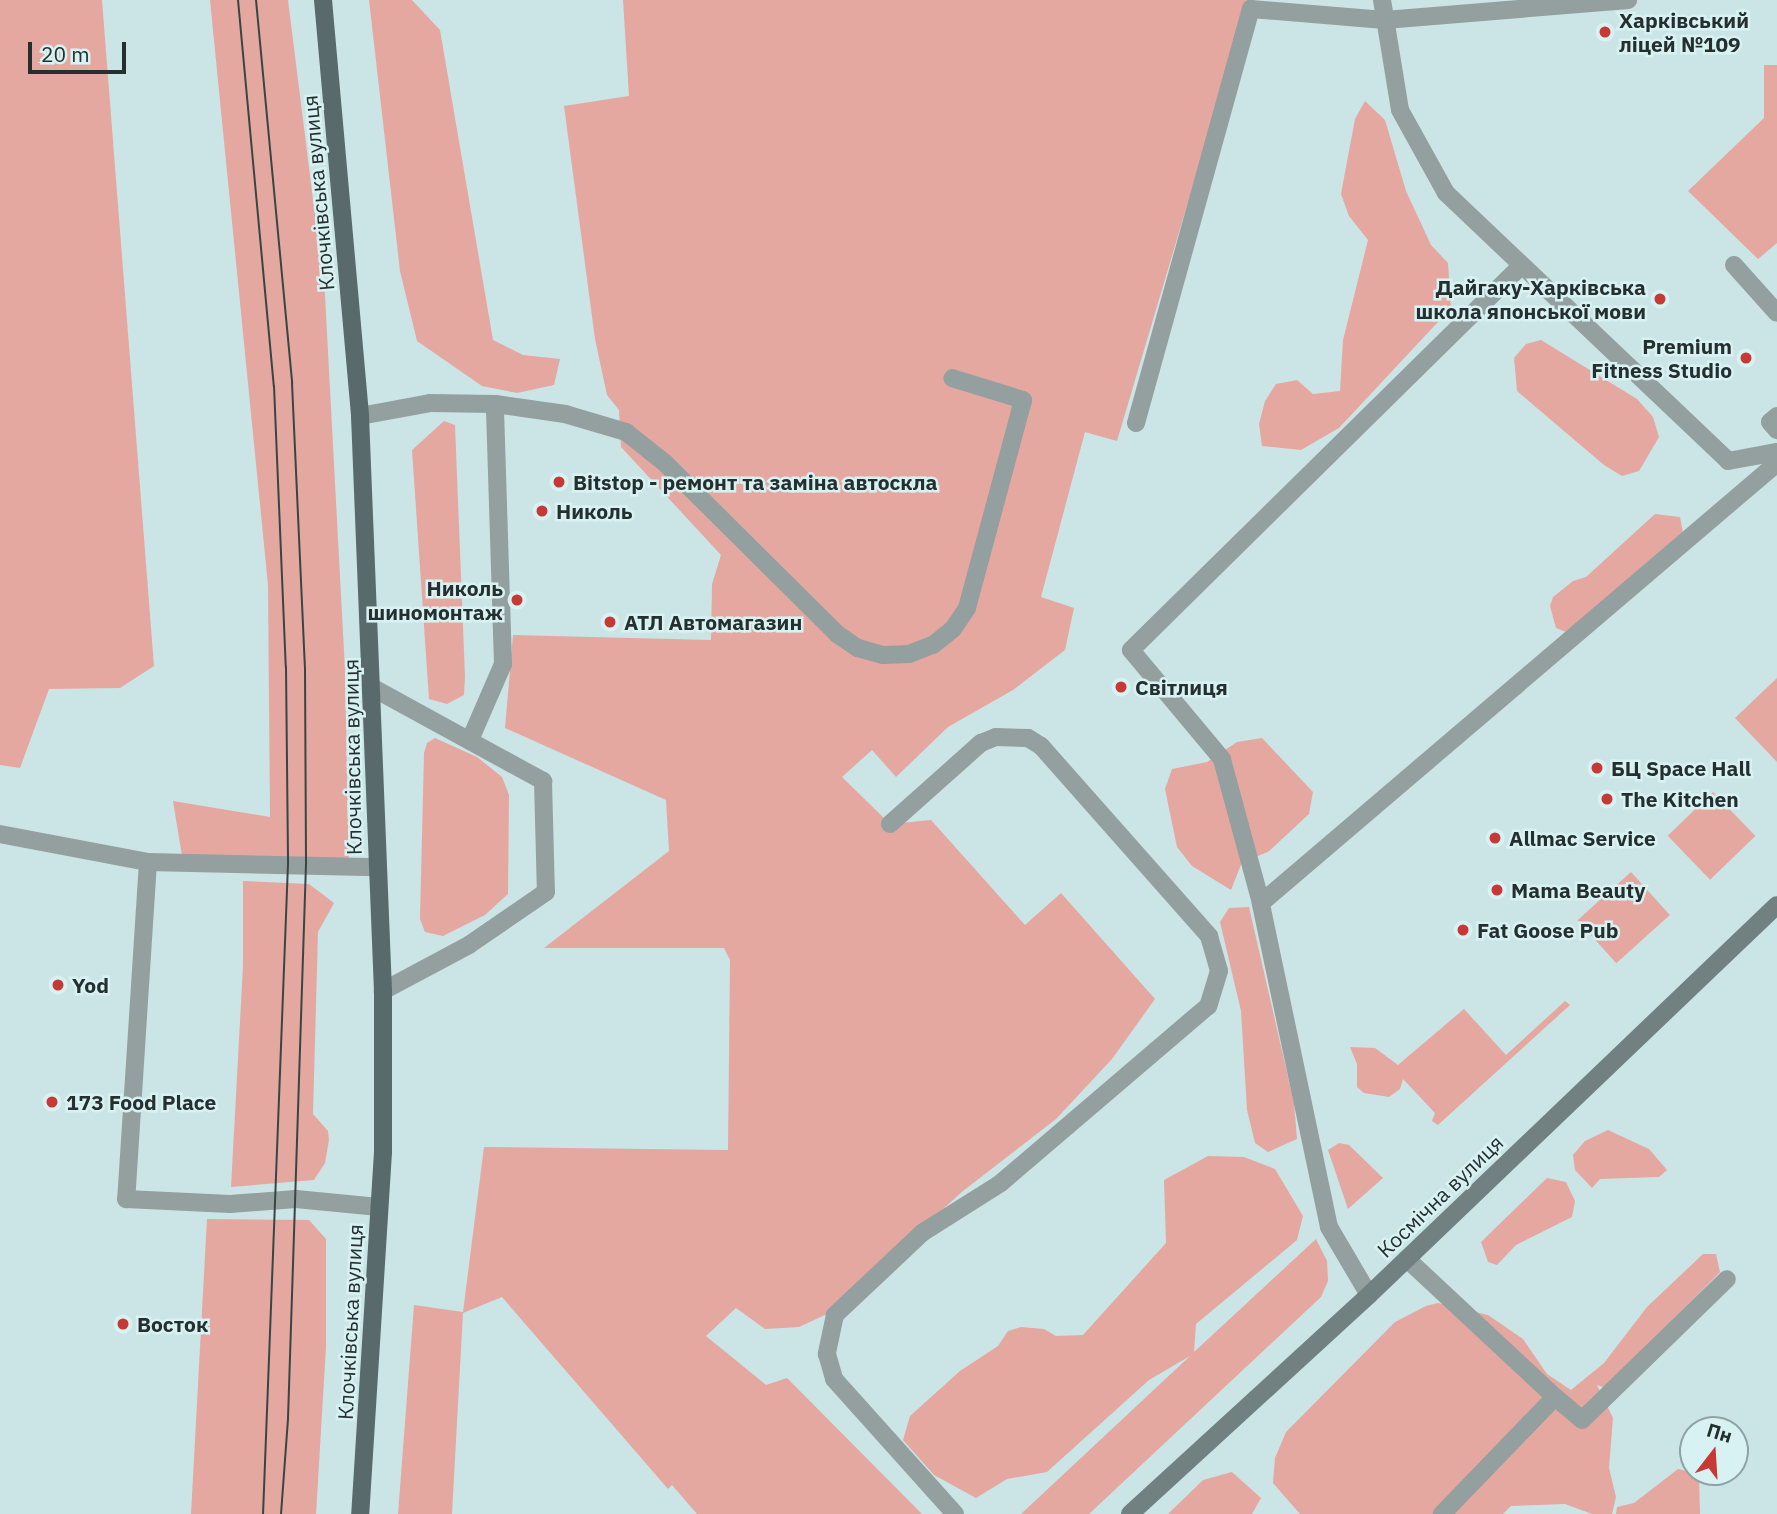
<!DOCTYPE html>
<meta charset="utf-8">
<style>
body{margin:0}
#map{position:relative;width:1777px;height:1514px;overflow:hidden;background:#cbe4e5;font-family:"IBM Plex Sans",sans-serif}
div>[style]{position:absolute}
.green>*{inset:0;background:#e5a8a1;transform-origin:0 0}
.lane>*{height:18px;margin:-9px;padding:0 9px;transform-origin:9px;border-radius:9px;background:#949f9f}
.street>*{height:18px;margin:-9px;padding:0 9px;transform-origin:9px;border-radius:9px;background:#949f9f}
.secondary>*{height:18px;margin:-9px;padding:0 9px;transform-origin:9px;border-radius:9px;background:#718081}
.primary>*{height:18px;margin:-9px;padding:0 9px;transform-origin:9px;border-radius:9px;background:#586a6b}
.tram>*{height:2px;margin:-1px;padding:0 1px;transform-origin:1px;border-radius:1px;background:#394545}
.dots>*{width:19px;height:19px;translate:-50% -50%;box-sizing:border-box;border:4px solid #d8f1f2;border-radius:50%}
span{translate:-50% -50%;white-space:nowrap;text-align:center;line-height:1.15;-webkit-text-stroke:5px #d8f1f2;paint-order:stroke}
.poi-label{font-size:21px;color:#252f2f;font-weight:700}
.left{translate:0 -50%;text-align:left}
.right{translate:-100% -50%;text-align:right}
.street-label{font-size:21px;color:#252f2f}
.north{position:absolute;left:1679px;top:1416px;width:70px;height:70px;box-sizing:border-box;background:#d8f1f2;border:2px solid #90a3a4;border-radius:50%;rotate:17deg;font-size:19px;font-weight:700;line-height:28px;text-align:center;color:#252f2f}
.north::after{content:'';display:block;margin:auto;width:24px;height:32px;background:#c73934;clip-path:polygon(50% 0,100% 100%,50% 72%,0 100%)}
.scale{position:absolute;left:28px;top:42px;width:98px;height:32px;box-sizing:border-box;border:4px solid #252f2f;border-top:0;padding-left:9px;font-size:21px;line-height:24px;white-space:nowrap;color:#252f2f;-webkit-text-stroke:5px #d8f1f2;paint-order:stroke}
</style>
<div id="map">
<div class="green">
<i style="clip-path:polygon(0 0,102px 0,154px 666px,120px 688px,49px 689px,20px 768px,0 765px)"></i>
<i style="clip-path:polygon(210px 0,288px 0,325px 295px,345px 670px,349px 865px,183px 862px,173px 801px,270px 817px,268px 585px)"></i>
<i style="clip-path:polygon(369px 0,412px 0,440px 30px,493px 340px,523px 355px,560px 359px,554px 385px,517px 393px,482px 386px,417px 341px,400px 271px)"></i>
<i style="clip-path:polygon(623px 0,1248px 0,1117px 441px,1085px 432px,1041px 597px,1074px 608px,1065px 650px,1013px 690px,948px 727px,896px 777px,872px 750px,842px 777px,890px 824px,931px 820px,1025px 925px,1061px 893px,1155px 999px,1112px 1059px,1056px 1119px,963px 1191px,825px 1315px,799px 1327px,765px 1329px,736px 1308px,706px 1336px,766px 1385px,787px 1378px,922px 1514px,697px 1514px,672px 1485px,668px 1489px,502px 1297px,463px 1313px,452px 1514px,398px 1514px,414px 1305px,463px 1312px,484px 1147px,728px 1150px,730px 960px,724px 948px,544px 948px,669px 851px,666px 800px,505px 728px,513px 635px,711px 640px,712px 584px,721px 555px,621px 447px,619px 410px,607px 395px,595px 339px,564px 106px,629px 96px)"></i>
<i style="clip-path:polygon(1764px 65px,1777px 65px,1777px 243px,1758px 259px,1688px 191px,1764px 118px)"></i>
<i style="clip-path:polygon(1365px 101px,1385px 120px,1406px 191px,1431px 245px,1448px 263px,1451px 308px,1339px 428px,1301px 450px,1262px 446px,1259px 424px,1265px 401px,1276px 384px,1297px 380px,1313px 394px,1340px 391px,1343px 340px,1368px 240px,1349px 216px,1341px 194px,1355px 119px)"></i>
<i style="clip-path:polygon(1541px 340px,1637px 399px,1653px 417px,1659px 437px,1639px 471px,1622px 476px,1604px 465px,1517px 391px,1514px 358px,1526px 344px)"></i>
<i style="clip-path:polygon(444px 421px,455px 425px,465px 677px,464px 695px,447px 704px,429px 699px,412px 450px)"></i>
<i style="clip-path:polygon(1655px 514px,1680px 517px,1683px 533px,1566px 632px,1556px 628px,1550px 606px,1553px 597px,1573px 581px,1586px 577px)"></i>
<i style="clip-path:polygon(1777px 678px,1777px 762px,1735px 718px)"></i>
<i style="clip-path:polygon(435px 738px,477px 757px,502px 777px,509px 795px,508px 894px,485px 915px,443px 936px,425px 932px,420px 919px,424px 753px,427px 743px)"></i>
<i style="clip-path:polygon(1262px 738px,1313px 792px,1309px 814px,1268px 852px,1242px 862px,1231px 890px,1192px 866px,1177px 847px,1165px 789px,1172px 769px,1207px 762px,1237px 742px)"></i>
<i style="left:1713px;top:792px;width:61px;height:63px;rotate:46deg"></i>
<i style="left:1631px;top:872px;width:58px;height:72px;rotate:48deg"></i>
<i style="clip-path:polygon(243px 881px,309px 884px,334px 903px,318px 932px,313px 1114px,328px 1131px,329px 1140px,325px 1163px,314px 1180px,231px 1187px,243px 966px)"></i>
<i style="clip-path:polygon(1249px 907px,1294px 1103px,1297px 1139px,1268px 1152px,1255px 1143px,1247px 1110px,1241px 1011px,1220px 922px,1229px 908px)"></i>
<i style="clip-path:polygon(1565px 1001px,1570px 1005px,1438px 1125px,1432px 1121px,1435px 1113px,1403px 1079px,1400px 1089px,1389px 1097px,1364px 1093px,1357px 1087px,1357px 1064px,1350px 1047px,1375px 1048px,1398px 1065px,1464px 1009px,1506px 1055px)"></i>
<i style="clip-path:polygon(1608px 1130px,1649px 1149px,1667px 1170px,1659px 1177px,1600px 1179px,1592px 1188px,1575px 1170px,1573px 1155px,1585px 1141px)"></i>
<i style="clip-path:polygon(1339px 1143px,1349px 1145px,1383px 1178px,1348px 1209px,1328px 1150px)"></i>
<i style="clip-path:polygon(1208px 1156px,1244px 1157px,1275px 1169px,1303px 1216px,1297px 1240px,1196px 1324px,1194px 1352px,1316px 1239px,1327px 1261px,1328px 1281px,1321px 1297px,1089px 1514px,1021px 1514px,1190px 1356px,1149px 1380px,1047px 1472px,1007px 1479px,976px 1498px,934px 1475px,903px 1440px,910px 1416px,960px 1371px,998px 1346px,1008px 1331px,1021px 1327px,1044px 1329px,1056px 1336px,1083px 1335px,1166px 1243px,1164px 1180px)"></i>
<i style="clip-path:polygon(1547px 1178px,1566px 1182px,1575px 1201px,1572px 1217px,1516px 1245px,1497px 1265px,1488px 1262px,1481px 1242px)"></i>
<i style="clip-path:polygon(207px 1219px,309px 1220px,326px 1239px,326px 1347px,316px 1514px,191px 1514px)"></i>
<i style="clip-path:polygon(1703px 1254px,1716px 1254px,1720px 1272px,1605px 1388px,1597px 1385px,1613px 1418px,1609px 1468px,1616px 1497px,1612px 1514px,1592px 1514px,1565px 1504px,1511px 1506px,1503px 1514px,1300px 1514px,1273px 1483px,1275px 1458px,1286px 1432px,1395px 1322px,1426px 1306px,1438px 1303px,1488px 1315px,1523px 1339px,1547px 1374px,1571px 1390px,1604px 1363px,1647px 1307px)"></i>
<i style="clip-path:polygon(1678px 1469px,1699px 1474px,1700px 1514px,1616px 1514px,1617px 1507px,1634px 1503px)"></i>
<i style="clip-path:polygon(1232px 1472px,1261px 1498px,1252px 1514px,1168px 1514px,1203px 1480px)"></i>
</div>
<div class="lane">
<i style="left:1734px;top:265px;width:64px;rotate:48.1deg"></i>
<i style="left:360px;top:416px;width:71px;rotate:-10.5deg"></i>
<i style="left:430px;top:403px;width:65px;rotate:0.9deg"></i>
<i style="left:495px;top:404px;width:71px;rotate:8.1deg"></i>
<i style="left:565px;top:414px;width:64px;rotate:16.4deg"></i>
<i style="left:626px;top:432px;width:50px;rotate:38.5deg"></i>
<i style="left:665px;top:463px;width:243px;rotate:44.8deg"></i>
<i style="left:837px;top:634px;width:25px;rotate:34deg"></i>
<i style="left:858px;top:648px;width:26px;rotate:16deg"></i>
<i style="left:883px;top:655px;width:26px;rotate:-2deg"></i>
<i style="left:909px;top:654px;width:26px;rotate:-21deg"></i>
<i style="left:933px;top:645px;width:26px;rotate:-39deg"></i>
<i style="left:953px;top:629px;width:25px;rotate:-56deg"></i>
<i style="left:967px;top:608px;width:215px;rotate:-74.9deg"></i>
<i style="left:1023px;top:400px;width:74px;rotate:-162.8deg"></i>
<i style="left:1777px;top:416px;width:9px;rotate:139deg"></i>
<i style="left:1770px;top:422px;width:11px;rotate:49deg"></i>
<i style="left:1136px;top:423px;width:430px;rotate:-74.5deg"></i>
<i style="left:1251px;top:9px;width:134px;rotate:4.7deg"></i>
<i style="left:1385px;top:20px;width:244px;rotate:-4.7deg"></i>
<i style="left:375px;top:689px;width:192px;rotate:28.7deg"></i>
<i style="left:543px;top:781px;width:111px;rotate:88.5deg"></i>
<i style="left:546px;top:892px;width:93px;rotate:145.5deg"></i>
<i style="left:469px;top:945px;width:98px;rotate:151.9deg"></i>
<i style="left:470px;top:740px;width:83px;rotate:-66.5deg"></i>
<i style="left:503px;top:664px;width:260px;rotate:-91.8deg"></i>
<i style="left:890px;top:824px;width:122px;rotate:-41.7deg"></i>
<i style="left:981px;top:743px;width:16px;rotate:-22deg"></i>
<i style="left:996px;top:737px;width:32px;rotate:2deg"></i>
<i style="left:1028px;top:738px;width:15px;rotate:32deg"></i>
<i style="left:1041px;top:746px;width:254px;rotate:48.5deg"></i>
<i style="left:1209px;top:936px;width:36px;rotate:74deg"></i>
<i style="left:1219px;top:971px;width:37px;rotate:107deg"></i>
<i style="left:1208px;top:1006px;width:272px;rotate:139.5deg"></i>
<i style="left:1001px;top:1183px;width:93px;rotate:147.7deg"></i>
<i style="left:922px;top:1233px;width:120px;rotate:136.7deg"></i>
<i style="left:835px;top:1315px;width:40px;rotate:102deg"></i>
<i style="left:827px;top:1354px;width:26px;rotate:74deg"></i>
<i style="left:834px;top:1379px;width:181px;rotate:48.1deg"></i>
<i style="left:148px;top:862px;width:338px;rotate:93.7deg"></i>
<i style="left:126px;top:1199px;width:104px;rotate:2.8deg"></i>
<i style="left:230px;top:1204px;width:66px;rotate:-4.3deg"></i>
<i style="left:296px;top:1199px;width:83px;rotate:5.5deg"></i>
<i style="left:1261px;top:903px;width:678px;rotate:-40.45deg"></i>
<i style="left:1407px;top:1259px;width:202px;rotate:43deg"></i>
<i style="left:1555px;top:1397px;width:163px;rotate:134deg"></i>
<i style="left:1369px;top:1295px;width:79px;rotate:-120.5deg"></i>
<i style="left:1329px;top:1227px;width:331px;rotate:-101.9deg"></i>
<i style="left:1261px;top:903px;width:149px;rotate:-105.2deg"></i>
<i style="left:1222px;top:759px;width:142px;rotate:-129.9deg"></i>
<i style="left:1131px;top:650px;width:547px;rotate:-44.56deg"></i>
<i style="left:1555px;top:1397px;width:35px;rotate:40deg"></i>
<i style="left:1582px;top:1420px;width:202px;rotate:-44.2deg"></i>
</div>
<div class="street">
<i style="left:1382px;top:0;width:111px;rotate:80.7deg"></i>
<i style="left:1400px;top:110px;width:95px;rotate:61deg"></i>
<i style="left:1446px;top:193px;width:389px;rotate:43.5deg"></i>
<i style="left:1728px;top:461px;width:50px;rotate:-10.4deg"></i>
<i style="left:0;top:834px;width:151px;rotate:10.7deg"></i>
<i style="left:148px;top:862px;width:229px;rotate:1.3deg"></i>
</div>
<div class="secondary">
<i style="left:1130px;top:1514px;width:324px;rotate:-42.5deg"></i>
<i style="left:1369px;top:1295px;width:564px;rotate:-43.71deg"></i>
</div>
<div class="primary">
<i style="left:323px;top:0;width:418px;rotate:84.9deg"></i>
<i style="left:360px;top:416px;width:575px;rotate:87.71deg"></i>
<i style="left:383px;top:991px;width:161px;rotate:90deg"></i>
<i style="left:383px;top:1152px;width:363px;rotate:93.6deg"></i>
</div>
<div class="tram">
<i style="left:238px;top:0;width:388px;rotate:84.7deg"></i>
<i style="left:274px;top:386px;width:281px;rotate:87.6deg"></i>
<i style="left:286px;top:667px;width:197px;rotate:89.4deg"></i>
<i style="left:288px;top:864px;width:650px;rotate:92.2deg"></i>
<i style="left:256px;top:0;width:385px;rotate:84.6deg"></i>
<i style="left:292px;top:383px;width:286px;rotate:87.4deg"></i>
<i style="left:305px;top:669px;width:195px;rotate:89.7deg"></i>
<i style="left:306px;top:864px;width:555px;rotate:91.86deg"></i>
<i style="left:288px;top:1419px;width:95px;rotate:94.2deg"></i>
</div>
<div class="dots">
<i style="left:1605px;top:32px;background:#c73934"></i>
<i style="left:1660px;top:299px;background:#c73934"></i>
<i style="left:1746px;top:358px;background:#c73934"></i>
<i style="left:559px;top:482px;background:#c73934"></i>
<i style="left:542px;top:511px;background:#c73934"></i>
<i style="left:517px;top:600px;background:#c73934"></i>
<i style="left:610px;top:622px;background:#c73934"></i>
<i style="left:1121px;top:687px;background:#c73934"></i>
<i style="left:1597px;top:768px;background:#c73934"></i>
<i style="left:1607px;top:799px;background:#c73934"></i>
<i style="left:1495px;top:838px;background:#c73934"></i>
<i style="left:1497px;top:890px;background:#c73934"></i>
<i style="left:1463px;top:930px;background:#c73934"></i>
<i style="left:58px;top:985px;background:#c73934"></i>
<i style="left:52px;top:1102px;background:#c73934"></i>
<i style="left:123px;top:1324px;background:#c73934"></i>
</div>
<div class="poi-label">
<span class="left" style="left:1619px;top:32px">Харківський<br>ліцей №109</span>
<span class="right" style="left:1646px;top:299px">Дайгаку-Харківська<br>школа японської мови</span>
<span class="right" style="left:1732px;top:358px">Premium<br>Fitness Studio</span>
<span class="left" style="left:573px;top:482px">Bitstop - ремонт та заміна автоскла</span>
<span class="left" style="left:556px;top:511px">Николь</span>
<span class="right" style="left:503px;top:600px">Николь<br>шиномонтаж</span>
<span class="left" style="left:624px;top:622px">АТЛ Автомагазин</span>
<span class="left" style="left:1135px;top:687px">Світлиця</span>
<span class="left" style="left:1611px;top:768px">БЦ Space Hall</span>
<span class="left" style="left:1621px;top:799px">The Kitchen</span>
<span class="left" style="left:1509px;top:838px">Allmac Service</span>
<span class="left" style="left:1511px;top:890px">Mama Beauty</span>
<span class="left" style="left:1477px;top:930px">Fat Goose Pub</span>
<span class="left" style="left:72px;top:985px">Yod</span>
<span class="left" style="left:66px;top:1102px">173 Food Place</span>
<span class="left" style="left:137px;top:1324px">Восток</span>
</div>
<div class="street-label">
<span style="left:318px;top:193px;rotate:-95deg">Клочківська вулиця</span>
<span style="left:352px;top:757px;rotate:-91deg">Клочківська вулиця</span>
<span style="left:1440px;top:1196px;rotate:-44deg">Космічна вулиця</span>
<span style="left:350px;top:1322px;rotate:-87deg">Клочківська вулиця</span>
</div>
<div class="north">Пн</div>
<div class="scale">20 m</div>
</div>
